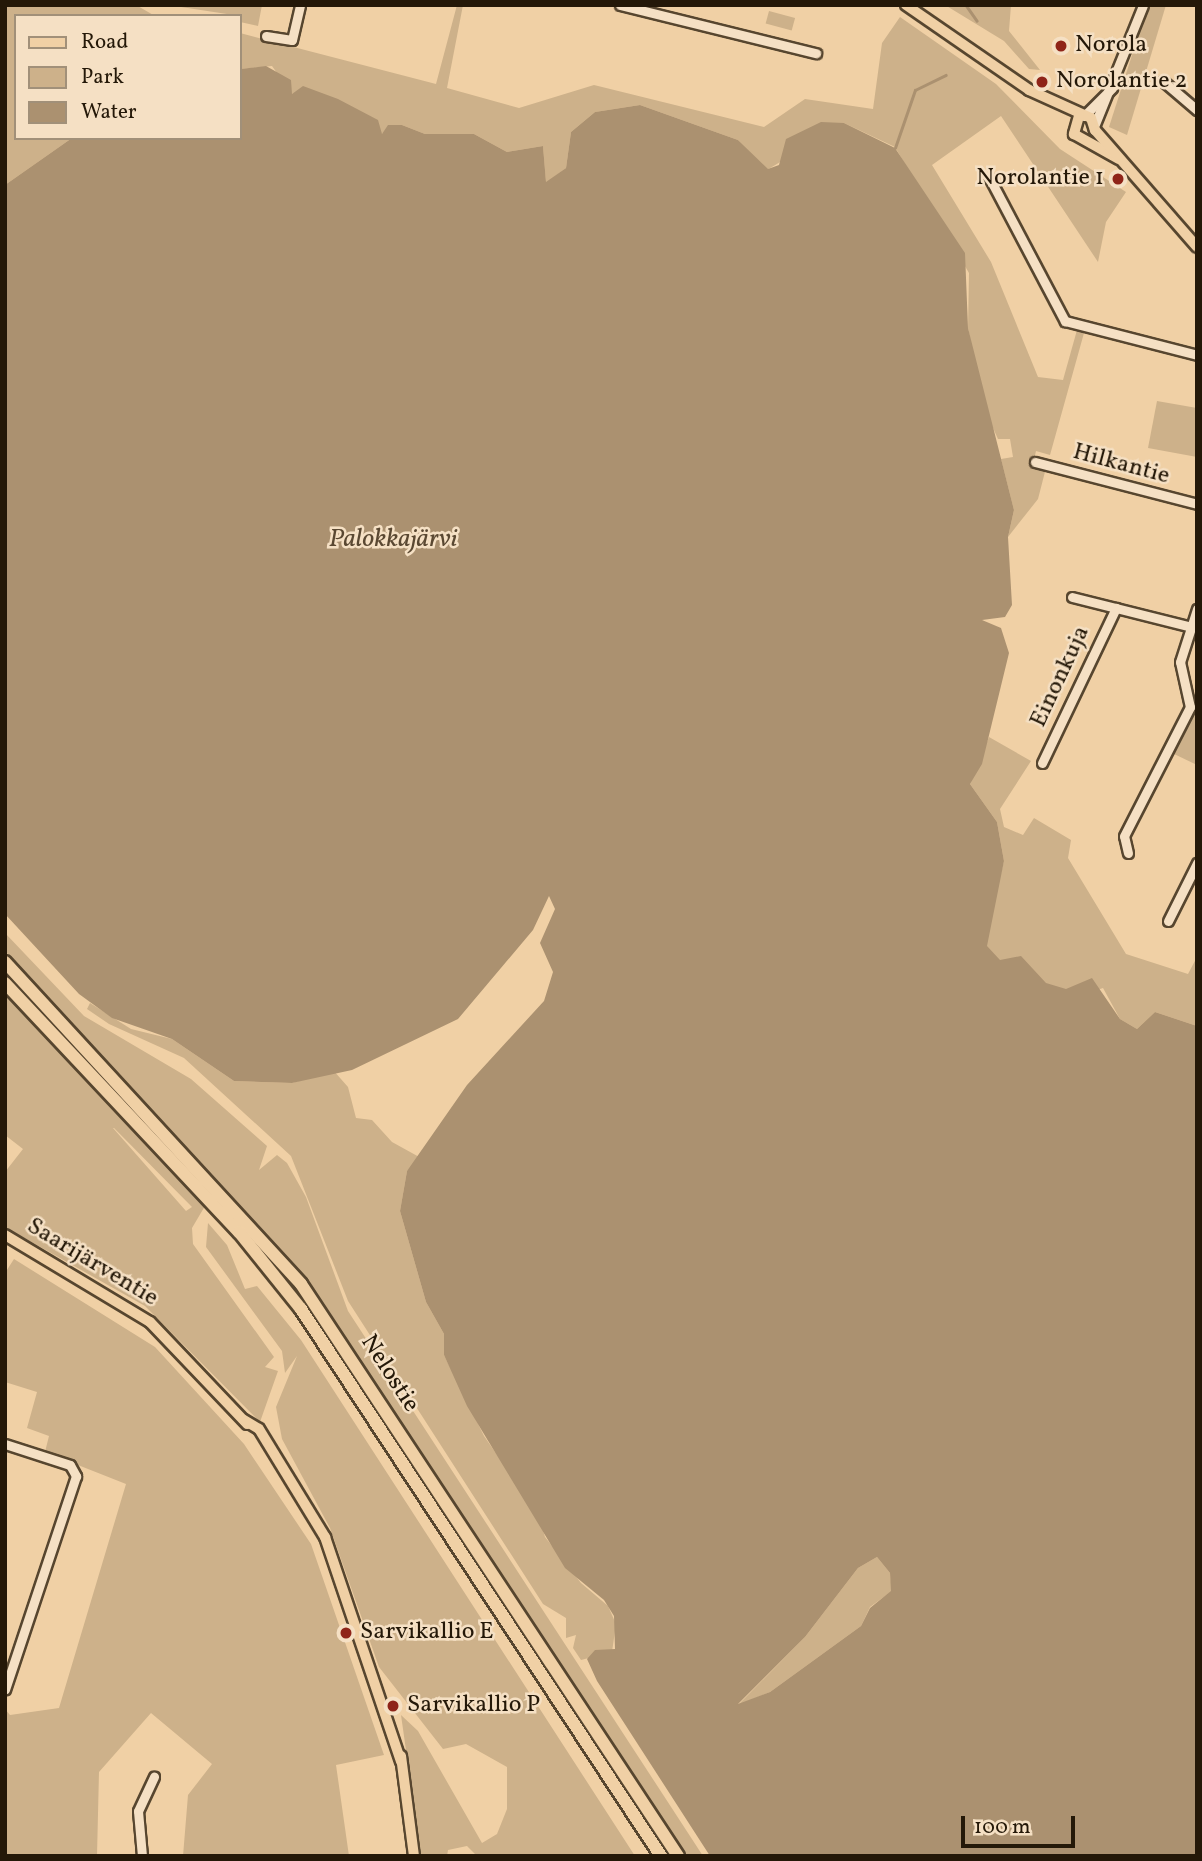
<!DOCTYPE html>
<meta charset="utf-8">
<style>
body{margin:0}
#map{position:relative;width:1202px;height:1861px;overflow:hidden;background:#f0d0a5;font-family:Vollkorn,serif}
div>[style]{position:absolute}
.green>*{inset:0;background:#cdb18a;transform-origin:0 0}
.water>*{inset:0;background:#ab9170}
.stream>*{height:2.5px;margin:-1.25px;padding:0 1.25px;transform-origin:1.25px;border-radius:1.25px;background:#ab9170}
.roads{filter:drop-shadow(2px 0 #57462f) drop-shadow(-2px 0 #57462f) drop-shadow(0 2px #57462f) drop-shadow(0 -2px #57462f)}
.minor>*{height:9px;margin:-4.5px;padding:0 4.5px;transform-origin:4.5px;border-radius:4.5px;background:#f5e0c4}
.major>*{height:10px;margin:-5px;padding:0 5px;transform-origin:5px;border-radius:5px;background:#f0d0a5}
.highway>*{height:12px;margin:-6px;padding:0 6px;transform-origin:6px;border-radius:6px;background:#f0d0a5}
.dots>*{width:19px;height:19px;translate:-50% -50%;box-sizing:border-box;border:4px solid #f5e0c4;border-radius:50%}
span{translate:-50% -50%;white-space:nowrap;text-align:center;line-height:1.15;-webkit-text-stroke:5px #f5e0c4;paint-order:stroke}
.poi-label{font-size:24px;color:#241808}
.left{translate:0 -50%;text-align:left}
.right{translate:-100% -50%;text-align:right}
.street-label{font-size:24px;color:#241808}
.water-label{font-size:26px;color:#5a4832;font-style:italic}
.frame{position:absolute;inset:0;border:7px solid #241808;pointer-events:none}
.legend{position:absolute;left:14px;top:14px;width:228px;height:126px;box-sizing:border-box;background:#f5e0c4;border:2px solid #a19079;margin:0;padding:9px 12px;list-style:none;font-size:21px;color:#241808}
.legend li{display:flex;align-items:center;gap:14px;height:35px}
.legend b{width:35px;border:2px solid #a19079}
.scale{position:absolute;left:961px;top:1816px;width:114px;height:32px;box-sizing:border-box;border:4px solid #241808;border-top:0;padding-left:9px;font-size:21px;line-height:24px;white-space:nowrap;color:#241808;-webkit-text-stroke:5px #f5e0c4;paint-order:stroke}
</style>
<div id="map">
<div class="green">
<i style="clip-path:polygon(5px 5px,136px 5px,155px 16px,16px 16px,16px 138px,72px 138px,5px 185px)"></i>
<i style="clip-path:polygon(168px 5px,262px 5px,258px 26px,240px 22px,240px 16px)"></i>
<i style="clip-path:polygon(457px 5px,463px 5px,447px 88px,519px 108px,594px 85px,764px 127px,805px 99px,873px 109px,882px 43px,900px 17px,996px 84px,1060px 149px,1126px 192px,1106px 222px,1098px 262px,1001px 116px,932px 165px,991px 262px,1038px 377px,1063px 380px,1077px 330px,1084px 333px,1050px 455px,1036px 451px,1034px 460px,1047px 464px,1038px 499px,1008px 537px,1014px 510px,1001px 459px,1013px 457px,1010px 439px,998px 439px,984px 408px,968px 328px,969px 273px,895px 147px,844px 123px,767px 170px,738px 140px,640px 105px,595px 112px,571px 132px,566px 168px,546px 183px,543px 146px,507px 152px,474px 134px,425px 134px,402px 125px,382px 134px,301px 91px,292px 94px,272px 66px,240px 69px,240px 33px,436px 84px)"></i>
<i style="clip-path:polygon(945px 5px,1011px 5px,1009px 31px,1040px 70px,1029px 69px,1004px 41px)"></i>
<i style="clip-path:polygon(1148px 5px,1166px 5px,1127px 135px,1109px 127px)"></i>
<i style="left:769px;top:11px;width:27px;height:13px;rotate:15deg"></i>
<i style="clip-path:polygon(1157px 401px,1197px 408px,1197px 457px,1148px 448px)"></i>
<i style="clip-path:polygon(1195px 702px,1197px 703px,1197px 765px,1172px 753px)"></i>
<i style="clip-path:polygon(989px 737px,1031px 761px,1000px 809px,1004px 827px,1023px 835px,1034px 818px,1071px 840px,1068px 858px,1126px 954px,1188px 974px,1197px 957px,1197px 1026px,1155px 1012px,1137px 1029px,1120px 1019px,1103px 988px,1062px 1002px,980px 958px,1004px 861px,997px 822px,970px 784px)"></i>
<i style="clip-path:polygon(5px 933px,84px 1016px,191px 1079px,267px 1146px,259px 1170px,277px 1155px,287px 1163px,306px 1197px,348px 1311px,703px 1856px,687px 1856px,310px 1285px,5px 951px)"></i>
<i style="clip-path:polygon(evenodd,5px 993px,205px 1206px,192px 1228px,193px 1244px,274px 1357px,265px 1367px,278px 1371px,260px 1422px,145px 1306px,5px 1227px,5px 1172px,23px 1149px,5px 1135px,5px 993px,113px 1128px,114px 1128px,192px 1207px,186px 1211px,113px 1128px)"></i>
<i style="clip-path:polygon(90px 1003px,131px 1029px,172px 1039px,234px 1081px,292px 1083px,333px 1070px,348px 1087px,356px 1118px,372px 1120px,392px 1142px,421px 1158px,407px 1171px,400px 1211px,426px 1302px,444px 1334px,444px 1355px,484px 1436px,539px 1516px,545px 1537px,581px 1583px,608px 1606px,616px 1624px,612px 1652px,581px 1660px,573px 1648px,576px 1635px,566px 1638px,566px 1618px,543px 1604px,348px 1301px,291px 1156px,184px 1058px,109px 1024px,87px 1009px)"></i>
<i style="clip-path:polygon(208px 1223px,227px 1245px,245px 1289px,257px 1286px,301px 1340px,635px 1856px,477px 1856px,467px 1846px,448px 1850px,447px 1856px,421px 1856px,401px 1715px,418px 1731px,482px 1843px,497px 1834px,507px 1809px,507px 1767px,466px 1744px,443px 1749px,379px 1667px,330px 1528px,282px 1439px,276px 1407px,297px 1356px,285px 1373px,282px 1351px,206px 1247px)"></i>
<i style="clip-path:polygon(14px 1259px,155px 1347px,244px 1444px,311px 1544px,384px 1755px,336px 1765px,349px 1856px,183px 1856px,188px 1795px,212px 1764px,151px 1713px,99px 1772px,97px 1856px,5px 1856px,5px 1709px,10px 1715px,59px 1708px,126px 1484px,45px 1452px,49px 1436px,27px 1428px,37px 1392px,5px 1382px,5px 1273px)"></i>
<i style="clip-path:polygon(877px 1557px,890px 1573px,892px 1591px,870px 1607px,861px 1626px,770px 1692px,738px 1705px,805px 1637px,858px 1568px)"></i>
</div>
<div class="water">
<i style="clip-path:polygon(evenodd,266px 66px,291px 80px,292px 94px,303px 86px,338px 99px,378px 120px,382px 134px,388px 125px,402px 125px,425px 134px,474px 134px,507px 152px,543px 146px,546px 182px,566px 168px,571px 132px,595px 112px,640px 105px,738px 140px,768px 169px,779px 165px,786px 139px,821px 122px,844px 123px,895px 148px,965px 253px,968px 328px,1014px 510px,1008px 537px,1012px 605px,1005px 617px,982px 620px,1001px 628px,1009px 653px,982px 764px,970px 784px,997px 822px,1004px 861px,987px 946px,1000px 960px,1021px 956px,1046px 983px,1066px 989px,1092px 978px,1120px 1019px,1137px 1029px,1155px 1012px,1197px 1026px,1197px 1856px,710px 1856px,597px 1681px,587px 1659px,595px 1650px,615px 1649px,614px 1616px,604px 1600px,565px 1568px,467px 1406px,444px 1355px,444px 1334px,426px 1302px,400px 1211px,407px 1171px,467px 1085px,544px 1001px,553px 972px,540px 943px,555px 909px,549px 896px,533px 930px,458px 1019px,352px 1070px,292px 1083px,234px 1081px,172px 1039px,112px 1018px,79px 994px,5px 914px,5px 185px,72px 138px,240px 138px,240px 69px,266px 66px,877px 1557px,890px 1573px,891px 1591px,870px 1608px,861px 1626px,770px 1692px,738px 1704px,805px 1637px,858px 1568px,877px 1557px)"></i>
</div>
<div class="stream">
<i style="left:966px;top:5px;width:19px;rotate:55deg"></i>
<i style="left:895px;top:148px;width:61px;rotate:-71deg"></i>
<i style="left:915px;top:90px;width:34px;rotate:-26deg"></i>
</div>
<div class="roads">
<div class="minor">
<i style="left:620px;top:5px;width:202px;rotate:13.8deg"></i>
<i style="left:266px;top:36px;width:26px;rotate:9deg"></i>
<i style="left:292px;top:40px;width:36px;rotate:-77deg"></i>
<i style="left:1163px;top:81px;width:45px;rotate:40.5deg"></i>
<i style="left:1084px;top:116px;width:40px;rotate:-45deg"></i>
<i style="left:1095px;top:124px;width:128px;rotate:-68deg"></i>
<i style="left:990px;top:179px;width:161px;rotate:62.2deg"></i>
<i style="left:1065px;top:321px;width:136px;rotate:14.4deg"></i>
<i style="left:1035px;top:462px;width:167px;rotate:14.5deg"></i>
<i style="left:1072px;top:597px;width:123px;rotate:14.1deg"></i>
<i style="left:1042px;top:763px;width:172px;rotate:-64.5deg"></i>
<i style="left:1128px;top:853px;width:17px;rotate:-103deg"></i>
<i style="left:1124px;top:836px;width:145px;rotate:-62.9deg"></i>
<i style="left:1190px;top:707px;width:46px;rotate:-102.5deg"></i>
<i style="left:1180px;top:662px;width:56px;rotate:-72.2deg"></i>
<i style="left:1168px;top:921px;width:65px;rotate:-63.4deg"></i>
<i style="left:5px;top:1444px;width:68px;rotate:17.9deg"></i>
<i style="left:70px;top:1465px;width:13px;rotate:61deg"></i>
<i style="left:76px;top:1476px;width:225px;rotate:108.4deg"></i>
<i style="left:142px;top:1856px;width:45px;rotate:-95.1deg"></i>
<i style="left:138px;top:1811px;width:38px;rotate:-65deg"></i>
</div>
<div class="major">
<i style="left:906px;top:5px;width:150px;rotate:34.6deg"></i>
<i style="left:1029px;top:90px;width:68px;rotate:24.3deg"></i>
<i style="left:1091px;top:118px;width:13px;rotate:72deg"></i>
<i style="left:1079px;top:116px;width:19px;rotate:106deg"></i>
<i style="left:1074px;top:134px;width:51px;rotate:29.1deg"></i>
<i style="left:1095px;top:130px;width:155px;rotate:48.9deg"></i>
<i style="left:5px;top:1235px;width:169px;rotate:31deg"></i>
<i style="left:150px;top:1322px;width:141px;rotate:46.4deg"></i>
<i style="left:244px;top:1420px;width:17px;rotate:31deg"></i>
<i style="left:259px;top:1429px;width:127px;rotate:58.6deg"></i>
<i style="left:325px;top:1537px;width:237px;rotate:71.3deg"></i>
<i style="left:401px;top:1756px;width:101px;rotate:82.6deg"></i>
</div>
<div class="highway">
<i style="left:5px;top:962px;width:437px;rotate:47.4deg"></i>
<i style="left:301px;top:1284px;width:685px;rotate:56.61deg"></i>
<i style="left:5px;top:983px;width:342px;rotate:46.8deg"></i>
<i style="left:239px;top:1232px;width:99px;rotate:51.2deg"></i>
<i style="left:301px;top:1309px;width:655px;rotate:56.65deg"></i>
</div>
</div>
<div class="dots">
<i style="left:1061px;top:46px;background:#8f2418"></i>
<i style="left:1042px;top:82px;background:#8f2418"></i>
<i style="left:1118px;top:179px;background:#8f2418"></i>
<i style="left:346px;top:1633px;background:#8f2418"></i>
<i style="left:393px;top:1706px;background:#8f2418"></i>
</div>
<div class="poi-label">
<span class="left" style="left:1075px;top:46px">Norola</span>
<span class="left" style="left:1056px;top:82px">Norolantie 2</span>
<span class="right" style="left:1104px;top:179px">Norolantie 1</span>
<span class="left" style="left:360px;top:1633px">Sarvikallio E</span>
<span class="left" style="left:407px;top:1706px">Sarvikallio P</span>
</div>
<div class="street-label">
<span style="left:1121px;top:465px;rotate:15deg">Hilkantie</span>
<span style="left:1061px;top:677px;rotate:-65deg">Einonkuja</span>
<span style="left:92px;top:1263px;rotate:31deg">Saarijärventie</span>
<span style="left:389px;top:1374px;rotate:57deg">Nelostie</span>
</div>
<div class="water-label">
<span style="left:393px;top:540px">Palokkajärvi</span>
</div>
<div class="frame"></div>
<ul class="legend">
<li><b style="height:9px;background:#f0d0a5"></b>Road</li>
<li><b style="height:19px;background:#cdb18a"></b>Park</li>
<li><b style="height:19px;background:#ab9170"></b>Water</li>
</ul>
<div class="scale">100 m</div>
</div>
